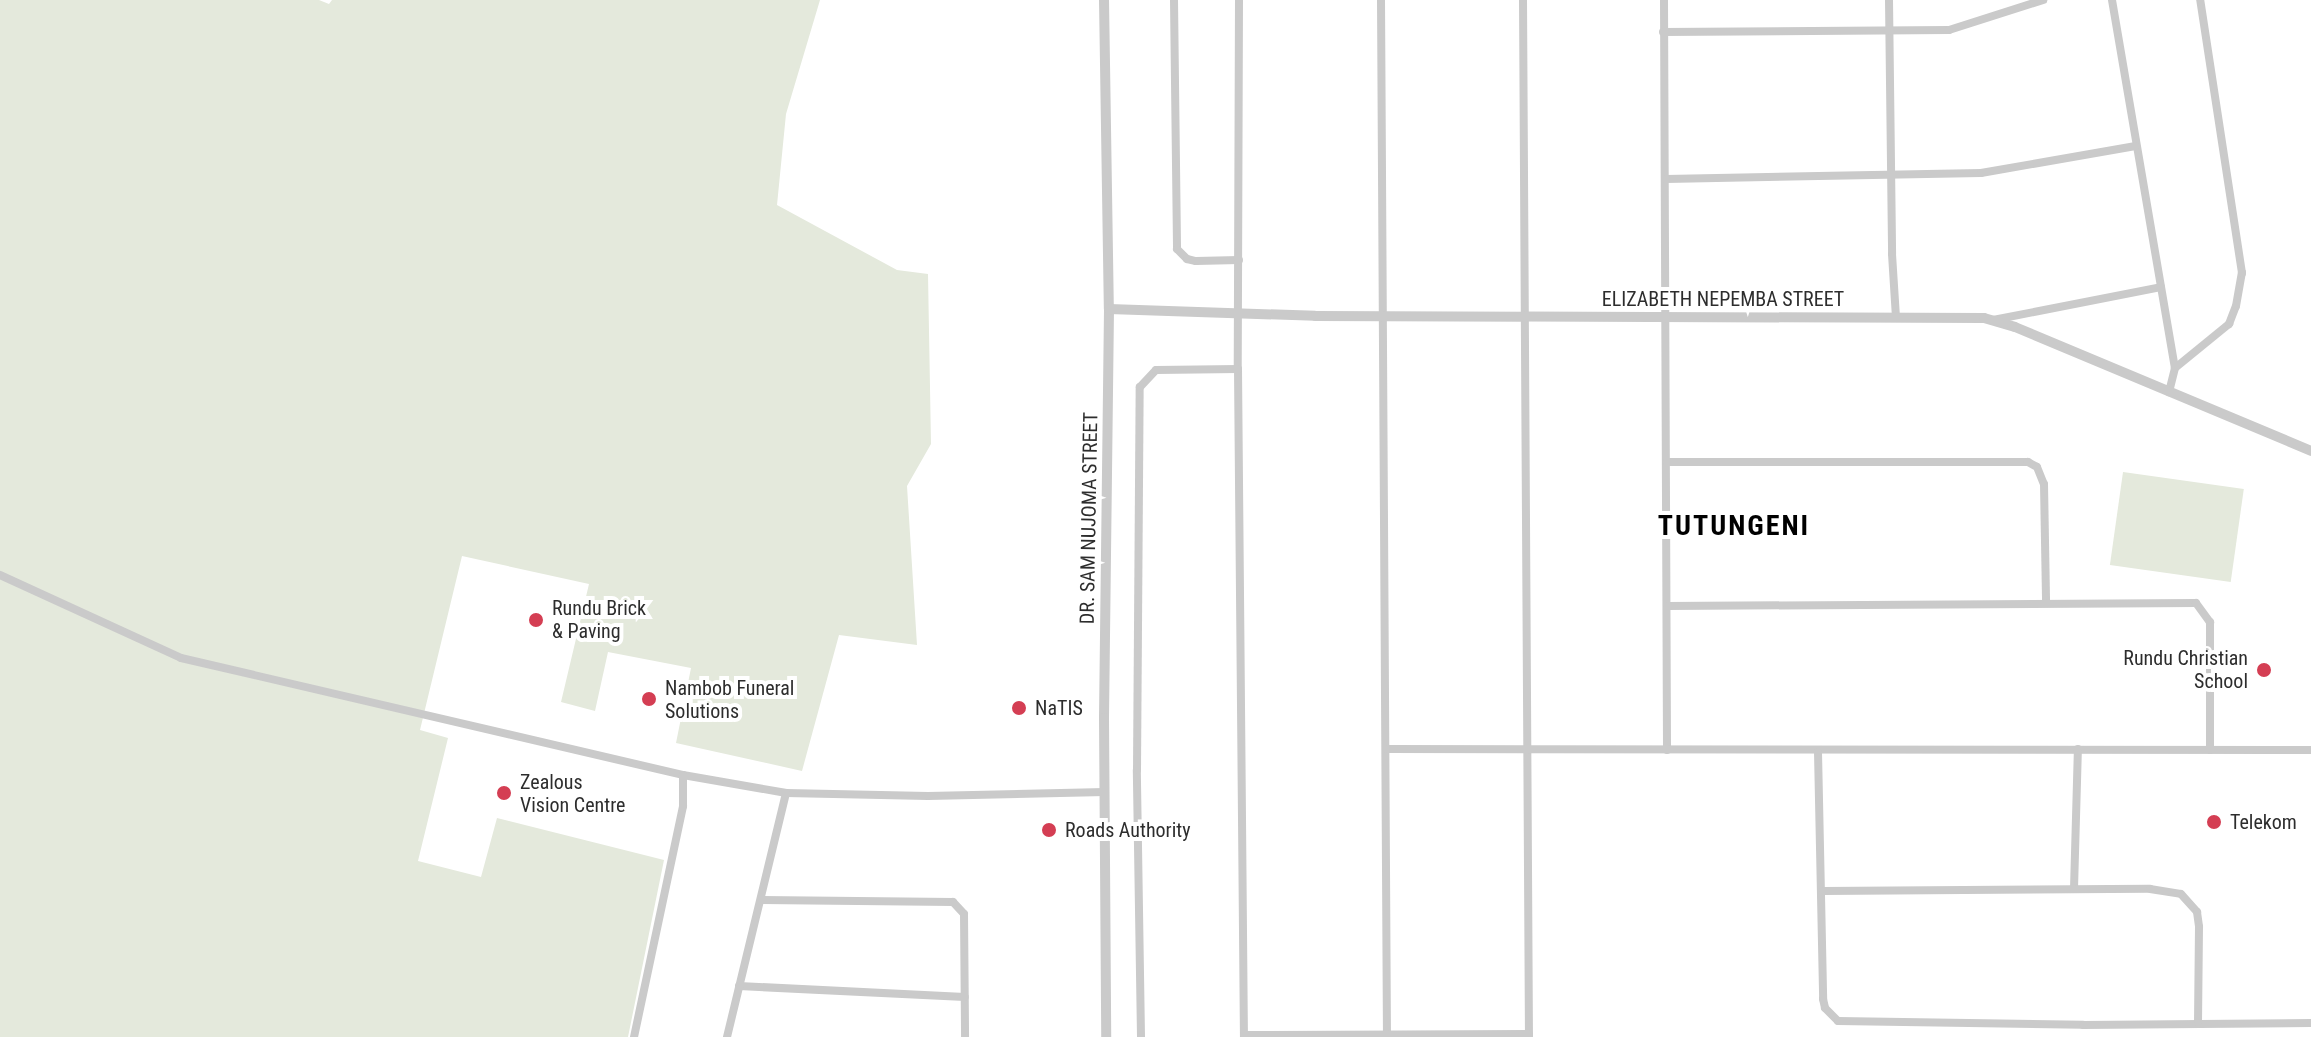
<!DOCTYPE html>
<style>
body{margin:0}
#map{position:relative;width:2311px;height:1037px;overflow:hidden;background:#fff;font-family:"Roboto Condensed",sans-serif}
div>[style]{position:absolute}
.green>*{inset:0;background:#e4e9dc;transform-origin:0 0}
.minor>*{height:8px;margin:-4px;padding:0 4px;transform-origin:4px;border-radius:4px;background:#cacaca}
.tertiary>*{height:10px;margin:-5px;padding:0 5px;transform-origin:5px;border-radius:5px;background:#cacaca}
.dots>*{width:22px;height:22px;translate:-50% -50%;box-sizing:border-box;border:4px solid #fff;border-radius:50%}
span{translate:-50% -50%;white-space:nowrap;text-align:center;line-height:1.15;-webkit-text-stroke:8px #fff;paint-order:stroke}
.street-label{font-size:20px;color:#2d2d2d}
.poi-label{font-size:20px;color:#2d2d2d}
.left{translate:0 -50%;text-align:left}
.right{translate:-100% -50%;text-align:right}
.district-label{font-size:28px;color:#000;font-weight:700;letter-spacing:2px}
</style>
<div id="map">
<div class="green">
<i style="clip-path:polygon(0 0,319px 0,329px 4px,332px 0,820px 0,786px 114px,777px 205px,897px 270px,928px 274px,931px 444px,907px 486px,917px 645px,839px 635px,802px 771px,676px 743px,691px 668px,608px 652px,595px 711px,561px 702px,589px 584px,462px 556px,420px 730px,448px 738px,418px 861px,481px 877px,497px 818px,664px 860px,628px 1037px,0 1037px)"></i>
<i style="left:2123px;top:472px;width:122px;height:94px;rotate:8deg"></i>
</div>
<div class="minor">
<i style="left:1174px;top:0;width:249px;rotate:89.3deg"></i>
<i style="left:1177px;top:249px;width:14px;rotate:45deg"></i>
<i style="left:1187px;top:259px;width:9px;rotate:13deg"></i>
<i style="left:1196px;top:261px;width:43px;rotate:-1.3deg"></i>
<i style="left:1239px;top:0;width:369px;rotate:90.2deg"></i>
<i style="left:1238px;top:369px;width:668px;rotate:89.49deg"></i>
<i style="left:1381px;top:0;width:1037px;rotate:89.67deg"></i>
<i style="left:1523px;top:0;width:1037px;rotate:89.67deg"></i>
<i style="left:1664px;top:0;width:750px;rotate:89.77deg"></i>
<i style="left:1889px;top:0;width:254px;rotate:89.3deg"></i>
<i style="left:1892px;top:254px;width:63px;rotate:86.4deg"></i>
<i style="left:2112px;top:0;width:373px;rotate:80.3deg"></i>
<i style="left:2175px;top:368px;width:25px;rotate:104deg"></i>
<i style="left:1663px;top:32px;width:286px;rotate:-0.4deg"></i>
<i style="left:1949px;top:30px;width:99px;rotate:-17.7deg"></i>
<i style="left:1666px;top:179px;width:315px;rotate:-1.1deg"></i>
<i style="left:1981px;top:173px;width:157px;rotate:-9.9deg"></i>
<i style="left:1993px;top:320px;width:171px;rotate:-11.1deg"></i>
<i style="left:2175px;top:368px;width:70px;rotate:-39.2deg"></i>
<i style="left:2229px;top:324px;width:19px;rotate:-69deg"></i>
<i style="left:2236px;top:306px;width:34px;rotate:-80deg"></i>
<i style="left:2242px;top:273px;width:276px;rotate:-98.7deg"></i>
<i style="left:1667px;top:462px;width:361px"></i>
<i style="left:2028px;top:462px;width:10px;rotate:29deg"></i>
<i style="left:2037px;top:467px;width:18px;rotate:68deg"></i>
<i style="left:2044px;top:484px;width:119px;rotate:89deg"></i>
<i style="left:0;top:575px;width:199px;rotate:24.6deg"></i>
<i style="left:181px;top:658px;width:515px;rotate:13.12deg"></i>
<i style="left:683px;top:775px;width:105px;rotate:9.9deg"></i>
<i style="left:786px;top:793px;width:142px;rotate:1.2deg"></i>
<i style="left:928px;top:796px;width:177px;rotate:-1.3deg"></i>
<i style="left:1667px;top:606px;width:529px;rotate:-0.32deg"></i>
<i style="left:2196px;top:603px;width:24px;rotate:54deg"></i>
<i style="left:2210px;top:622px;width:128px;rotate:90deg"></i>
<i style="left:1387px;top:749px;width:924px;rotate:0.06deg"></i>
<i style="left:1818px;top:752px;width:247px;rotate:88.8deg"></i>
<i style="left:1823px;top:999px;width:9px;rotate:77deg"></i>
<i style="left:1825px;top:1008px;width:18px;rotate:45deg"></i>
<i style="left:1838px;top:1021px;width:245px;rotate:0.9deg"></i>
<i style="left:2083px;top:1025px;width:228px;rotate:-0.5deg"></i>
<i style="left:2074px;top:889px;width:140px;rotate:-88.4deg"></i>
<i style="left:1823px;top:891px;width:327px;rotate:-0.4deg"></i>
<i style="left:2150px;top:889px;width:31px;rotate:9deg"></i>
<i style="left:2181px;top:894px;width:24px;rotate:48deg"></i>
<i style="left:2197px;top:912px;width:15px;rotate:82deg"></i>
<i style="left:2199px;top:927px;width:95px;rotate:90.6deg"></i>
<i style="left:761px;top:900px;width:192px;rotate:0.6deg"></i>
<i style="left:953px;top:902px;width:16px;rotate:47deg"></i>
<i style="left:964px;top:914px;width:123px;rotate:89.5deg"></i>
<i style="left:739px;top:986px;width:226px;rotate:2.8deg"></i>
<i style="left:1244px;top:1035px;width:285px;rotate:-0.2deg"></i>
<i style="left:634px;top:1037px;width:236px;rotate:-78deg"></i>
<i style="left:683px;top:806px;width:31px;rotate:-90deg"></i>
<i style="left:727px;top:1037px;width:251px;rotate:-76.4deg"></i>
<i style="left:1141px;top:1037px;width:267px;rotate:-90.9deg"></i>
<i style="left:1137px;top:770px;width:383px;rotate:-89.6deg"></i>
<i style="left:1140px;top:387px;width:23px;rotate:-47deg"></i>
<i style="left:1156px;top:370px;width:82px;rotate:-0.7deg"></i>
</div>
<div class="tertiary">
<i style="left:1104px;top:0;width:309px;rotate:89.1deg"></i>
<i style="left:1109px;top:309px;width:409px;rotate:90.7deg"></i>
<i style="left:1104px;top:718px;width:319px;rotate:89.6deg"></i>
<i style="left:1109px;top:309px;width:206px;rotate:1.9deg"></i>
<i style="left:1315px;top:316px;width:669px;rotate:0.17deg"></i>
<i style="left:1984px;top:318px;width:32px;rotate:16deg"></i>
<i style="left:2015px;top:327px;width:321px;rotate:22.7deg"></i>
</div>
<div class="dots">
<i style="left:536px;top:620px;background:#d43e53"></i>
<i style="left:2264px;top:670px;background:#d43e53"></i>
<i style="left:649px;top:699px;background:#d43e53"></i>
<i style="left:1019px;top:708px;background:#d43e53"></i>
<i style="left:504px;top:793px;background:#d43e53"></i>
<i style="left:2214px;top:822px;background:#d43e53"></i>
<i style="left:1049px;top:830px;background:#d43e53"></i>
</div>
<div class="street-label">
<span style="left:1723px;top:299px">ELIZABETH NEPEMBA STREET</span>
<span style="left:1089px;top:518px;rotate:-89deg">DR. SAM NUJOMA STREET</span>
</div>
<div class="poi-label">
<span class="left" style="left:552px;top:620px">Rundu Brick<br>&amp; Paving</span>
<span class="right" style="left:2248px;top:670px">Rundu Christian<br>School</span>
<span class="left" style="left:665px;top:700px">Nambob Funeral<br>Solutions</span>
<span class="left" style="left:1035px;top:708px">NaTIS</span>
<span class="left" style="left:520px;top:794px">Zealous<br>Vision Centre</span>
<span class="left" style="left:2230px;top:822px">Telekom</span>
<span class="left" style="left:1065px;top:830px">Roads Authority</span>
</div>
<div class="district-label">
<span style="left:1734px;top:526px">TUTUNGENI</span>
</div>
</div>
